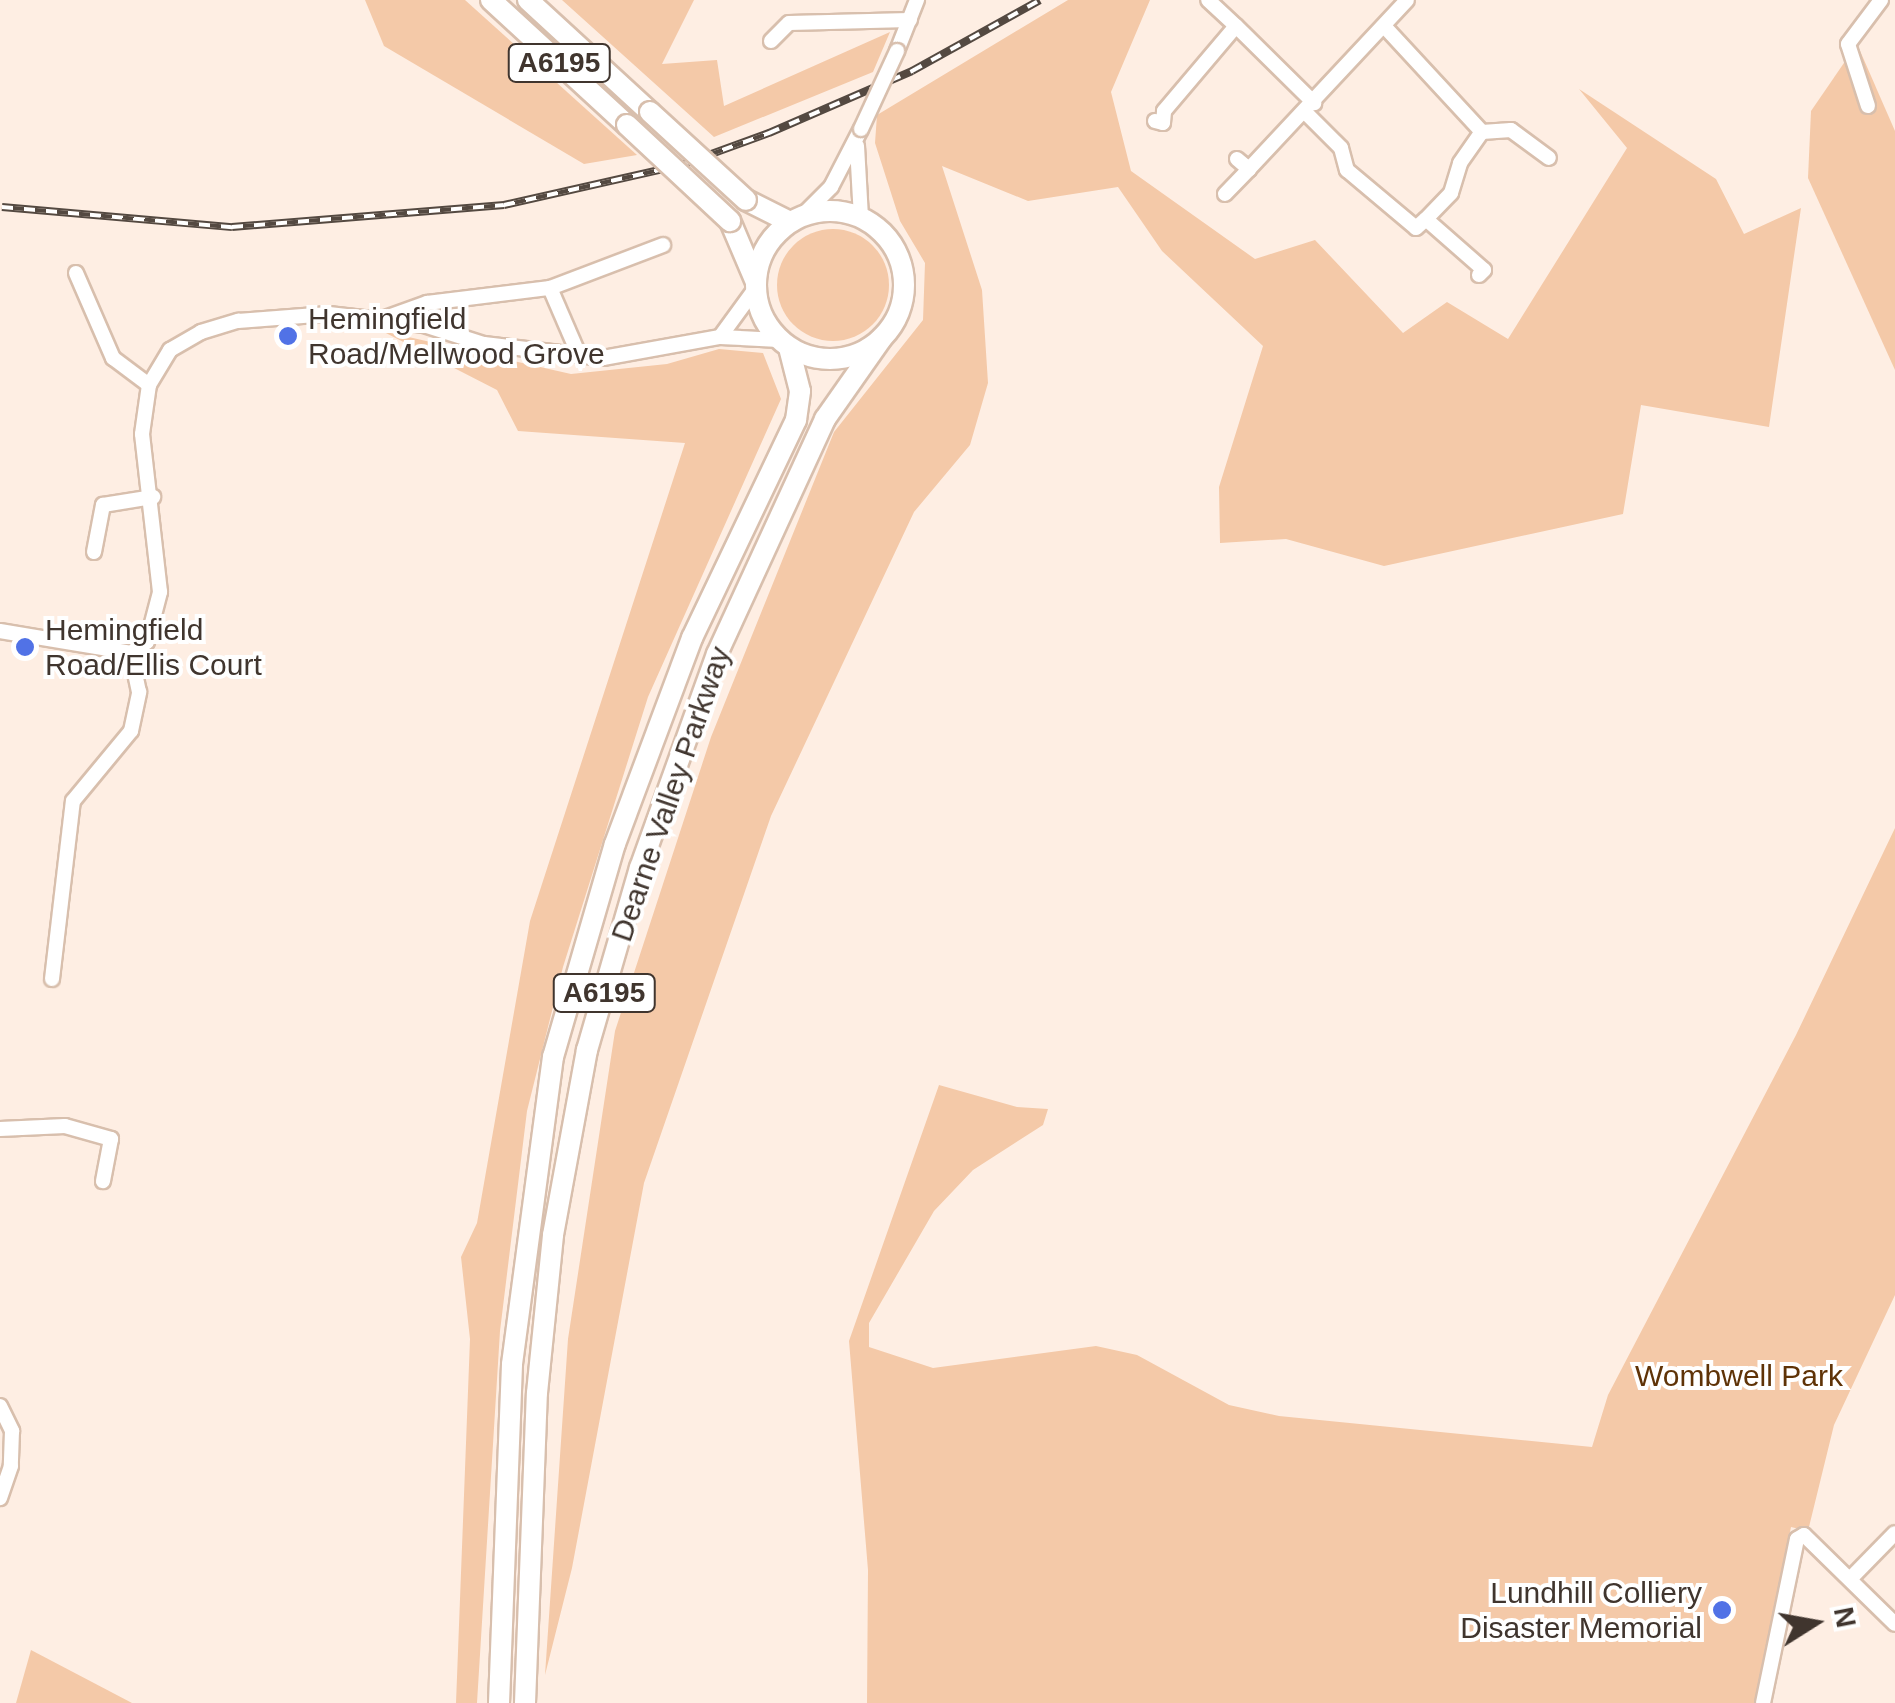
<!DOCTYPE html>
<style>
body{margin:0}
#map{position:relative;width:1895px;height:1703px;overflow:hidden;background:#feeee3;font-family:Helvetica,sans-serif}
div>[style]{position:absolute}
.green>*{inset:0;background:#f4c9a8}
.round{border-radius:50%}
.roads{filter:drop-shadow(2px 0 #d8bfad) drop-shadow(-2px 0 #d8bfad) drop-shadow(0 2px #d8bfad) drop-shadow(0 -2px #d8bfad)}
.minor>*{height:14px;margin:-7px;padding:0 7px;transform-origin:7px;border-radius:7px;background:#fff}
.highway>*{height:20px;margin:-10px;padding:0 10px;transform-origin:10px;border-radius:10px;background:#fff}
.highway>.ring{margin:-10px;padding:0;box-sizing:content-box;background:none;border:20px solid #fff;border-radius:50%}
.rail>*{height:8px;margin-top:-4px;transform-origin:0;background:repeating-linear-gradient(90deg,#fff 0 11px,#544941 0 22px);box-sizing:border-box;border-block:2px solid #544941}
.bridges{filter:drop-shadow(2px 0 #d8bfad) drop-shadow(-2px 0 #d8bfad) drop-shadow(0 2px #d8bfad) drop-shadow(0 -2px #d8bfad)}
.minor-bridge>*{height:14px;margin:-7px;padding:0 7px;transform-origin:7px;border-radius:7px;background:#fff}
.highway-bridge>*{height:20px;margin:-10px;padding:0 10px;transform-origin:10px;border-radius:10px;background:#fff}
.dots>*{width:28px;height:28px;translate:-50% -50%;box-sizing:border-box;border:5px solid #fff;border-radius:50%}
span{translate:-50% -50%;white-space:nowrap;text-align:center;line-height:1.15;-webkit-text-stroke:8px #fff;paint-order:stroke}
.shield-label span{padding:2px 8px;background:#fff;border:2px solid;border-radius:8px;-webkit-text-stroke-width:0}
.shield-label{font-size:28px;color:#40352e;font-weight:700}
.poi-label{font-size:30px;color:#40352e}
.left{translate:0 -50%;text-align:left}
.right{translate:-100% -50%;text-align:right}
.street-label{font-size:30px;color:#40352e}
.park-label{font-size:30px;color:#5f3307}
.north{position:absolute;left:1765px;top:1573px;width:100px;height:100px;-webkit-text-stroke:8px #fff;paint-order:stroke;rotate:79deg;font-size:28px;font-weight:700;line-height:40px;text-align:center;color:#40352e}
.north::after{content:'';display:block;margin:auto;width:35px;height:45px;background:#40352e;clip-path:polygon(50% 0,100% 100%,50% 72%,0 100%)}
</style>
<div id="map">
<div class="green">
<i style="clip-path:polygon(365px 0,465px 0,637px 155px,584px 164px,384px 46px)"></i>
<i style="clip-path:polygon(562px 0,694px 0,662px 64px,717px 60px,724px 106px,890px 32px,873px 72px,714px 137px)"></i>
<i style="clip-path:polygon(1068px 0,1150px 0,1111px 92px,1131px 171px,1255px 259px,1315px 240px,1403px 333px,1447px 302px,1508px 339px,1627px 148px,1579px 89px,1716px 179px,1744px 234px,1801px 208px,1769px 427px,1641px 405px,1623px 514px,1384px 566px,1286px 539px,1220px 543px,1219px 487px,1263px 346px,1162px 251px,1118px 187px,1028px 201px,942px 166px,982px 290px,988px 383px,970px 445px,914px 512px,771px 816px,644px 1183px,572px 1568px,545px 1675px,568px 1339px,615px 1031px,711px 737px,834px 432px,923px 320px,925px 263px,900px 221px,875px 143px,877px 115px)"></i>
<i style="clip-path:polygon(1857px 44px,1895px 131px,1895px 370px,1808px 178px,1811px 111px)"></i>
<i class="round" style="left:777px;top:229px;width:112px;height:112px"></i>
<i style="clip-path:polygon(382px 331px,571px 374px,667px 364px,719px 349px,763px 353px,781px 399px,648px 697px,563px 967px,527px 1111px,500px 1331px,477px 1703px,456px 1703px,470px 1339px,461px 1257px,477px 1223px,530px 921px,685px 443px,518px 431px,497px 390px)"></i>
<i style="clip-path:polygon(1895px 828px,1895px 1295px,1834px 1425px,1808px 1531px,1791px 1527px,1756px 1703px,867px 1703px,868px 1570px,849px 1341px,939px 1085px,1017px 1107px,1048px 1109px,1043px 1125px,973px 1170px,934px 1211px,869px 1323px,869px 1347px,933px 1368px,1096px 1346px,1137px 1355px,1229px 1405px,1279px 1416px,1592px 1447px,1608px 1395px,1796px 1035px)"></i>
<i style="clip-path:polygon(31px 1650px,132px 1703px,16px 1703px)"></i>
</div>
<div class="roads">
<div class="minor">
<i style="left:1236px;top:26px;width:110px;rotate:44.6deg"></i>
<i style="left:1384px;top:26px;width:144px;rotate:47.2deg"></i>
<i style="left:771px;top:41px;width:25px;rotate:-45deg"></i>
<i style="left:789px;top:23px;width:121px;rotate:-1.4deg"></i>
<i style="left:897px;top:51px;width:55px;rotate:-68.6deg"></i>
<i style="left:1868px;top:106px;width:65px;rotate:-107.9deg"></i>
<i style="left:1848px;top:44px;width:55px;rotate:-53.1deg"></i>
<i style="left:1305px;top:112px;width:51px;rotate:45deg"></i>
<i style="left:1341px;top:148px;width:23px;rotate:75deg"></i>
<i style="left:1347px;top:170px;width:90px;rotate:40deg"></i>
<i style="left:1416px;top:228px;width:13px;rotate:-42deg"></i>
<i style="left:1155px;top:121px;width:8px;rotate:14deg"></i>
<i style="left:1163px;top:123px;width:12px;rotate:-85deg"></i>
<i style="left:1164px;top:111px;width:111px;rotate:-49.7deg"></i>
<i style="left:1236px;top:26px;width:38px;rotate:-137deg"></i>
<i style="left:1482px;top:132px;width:29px;rotate:-4deg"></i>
<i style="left:1511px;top:130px;width:47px;rotate:36.4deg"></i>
<i style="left:857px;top:146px;width:72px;rotate:86.8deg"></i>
<i style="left:1237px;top:159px;width:16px;rotate:40deg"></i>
<i style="left:1249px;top:169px;width:231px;rotate:-46.9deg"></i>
<i style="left:1225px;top:194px;width:35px;rotate:-46deg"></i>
<i style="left:802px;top:216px;width:41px;rotate:-45deg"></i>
<i style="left:831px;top:187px;width:65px;rotate:-62.7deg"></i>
<i style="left:76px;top:273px;width:93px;rotate:66.5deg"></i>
<i style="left:113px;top:358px;width:45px;rotate:36.9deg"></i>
<i style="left:1479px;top:275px;width:7px;rotate:-45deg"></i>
<i style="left:1484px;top:270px;width:77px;rotate:-138.7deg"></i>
<i style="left:1426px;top:219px;width:36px;rotate:-46deg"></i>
<i style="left:1451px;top:193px;width:31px;rotate:-73deg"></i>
<i style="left:1460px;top:163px;width:38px;rotate:-55deg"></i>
<i style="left:550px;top:288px;width:73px;rotate:66.6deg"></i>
<i style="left:385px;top:318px;width:45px;rotate:-19.7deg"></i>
<i style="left:427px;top:303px;width:124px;rotate:-7deg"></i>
<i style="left:550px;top:288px;width:121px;rotate:-20.8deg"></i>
<i style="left:720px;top:337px;width:59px;rotate:-53.9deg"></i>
<i style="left:94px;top:552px;width:48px;rotate:-79.2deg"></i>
<i style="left:103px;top:505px;width:51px;rotate:-9.1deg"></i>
<i style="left:0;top:631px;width:133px;rotate:9.5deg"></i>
<i style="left:131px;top:653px;width:19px;rotate:-35deg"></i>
<i style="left:147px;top:642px;width:52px;rotate:-75.4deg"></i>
<i style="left:160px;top:592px;width:159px;rotate:-96.5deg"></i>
<i style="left:142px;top:434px;width:49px;rotate:-81.9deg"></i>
<i style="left:149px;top:385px;width:41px;rotate:-59deg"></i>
<i style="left:170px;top:350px;width:36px;rotate:-30deg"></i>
<i style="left:201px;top:332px;width:39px;rotate:-17deg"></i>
<i style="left:238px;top:321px;width:91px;rotate:-4.4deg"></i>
<i style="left:329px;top:314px;width:96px;rotate:6.6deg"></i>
<i style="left:424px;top:325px;width:63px;rotate:17.6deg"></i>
<i style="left:484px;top:344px;width:120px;rotate:6.7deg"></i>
<i style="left:603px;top:358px;width:119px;rotate:-10.2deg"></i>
<i style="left:720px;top:337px;width:59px;rotate:2.9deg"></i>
<i style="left:52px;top:979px;width:179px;rotate:-83.3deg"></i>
<i style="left:73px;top:801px;width:91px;rotate:-50.4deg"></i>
<i style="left:131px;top:731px;width:40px;rotate:-78deg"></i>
<i style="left:139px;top:692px;width:40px;rotate:-102deg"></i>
<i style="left:0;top:1129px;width:65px;rotate:-2.6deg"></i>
<i style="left:65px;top:1126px;width:48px;rotate:15.8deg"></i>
<i style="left:111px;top:1139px;width:43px;rotate:100.8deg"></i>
<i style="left:0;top:1406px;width:28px;rotate:64deg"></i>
<i style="left:12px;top:1431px;width:35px;rotate:92deg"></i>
<i style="left:11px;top:1466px;width:34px;rotate:109deg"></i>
<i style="left:1850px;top:1579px;width:64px;rotate:-45.6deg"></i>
<i style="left:1763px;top:1703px;width:167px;rotate:-78.3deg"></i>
<i style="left:1797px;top:1539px;width:8px;rotate:-30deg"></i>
<i style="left:1804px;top:1535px;width:127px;rotate:44.4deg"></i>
</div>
<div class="highway">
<i style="left:491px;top:0;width:185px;rotate:42.6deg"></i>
<i style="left:528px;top:0;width:166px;rotate:42.6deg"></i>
<i style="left:746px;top:200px;width:49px;rotate:26.6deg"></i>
<i class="ring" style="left:756px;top:211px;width:128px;height:128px"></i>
<i style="left:730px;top:221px;width:64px;rotate:67deg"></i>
<i style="left:499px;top:1703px;width:339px;rotate:-87.8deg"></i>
<i style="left:512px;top:1364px;width:310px;rotate:-82.4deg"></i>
<i style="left:553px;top:1057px;width:222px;rotate:-73.8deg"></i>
<i style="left:615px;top:844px;width:220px;rotate:-69.5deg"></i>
<i style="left:692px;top:638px;width:242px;rotate:-64.5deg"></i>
<i style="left:796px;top:420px;width:29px;rotate:-82deg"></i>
<i style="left:800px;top:391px;width:44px;rotate:-104.3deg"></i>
<i style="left:525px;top:1703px;width:310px;rotate:-87.8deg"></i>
<i style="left:537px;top:1393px;width:159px;rotate:-84.2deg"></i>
<i style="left:553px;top:1235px;width:188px;rotate:-79.6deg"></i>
<i style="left:587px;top:1050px;width:190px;rotate:-73.8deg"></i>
<i style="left:640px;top:868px;width:227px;rotate:-70.2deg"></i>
<i style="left:717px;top:654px;width:259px;rotate:-65.3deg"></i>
<i style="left:825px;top:419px;width:99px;rotate:-54.9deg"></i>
</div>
</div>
<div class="rail">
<i style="left:2px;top:207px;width:231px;rotate:5deg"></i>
<i style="left:232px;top:227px;width:273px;rotate:-4.6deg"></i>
<i style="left:504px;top:205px;width:181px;rotate:-12.7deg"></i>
<i style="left:681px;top:165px;width:94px;rotate:-20deg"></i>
<i style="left:769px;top:133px;width:156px;rotate:-23.4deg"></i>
<i style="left:912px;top:71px;width:146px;rotate:-29deg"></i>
</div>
<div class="bridges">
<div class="minor-bridge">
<i style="left:861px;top:129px;width:86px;rotate:-65.2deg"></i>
</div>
<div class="highway-bridge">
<i style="left:650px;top:112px;width:130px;rotate:42.5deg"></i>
<i style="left:627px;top:125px;width:141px;rotate:43deg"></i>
</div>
</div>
<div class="dots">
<i style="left:288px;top:336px;background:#5172e6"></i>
<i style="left:25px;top:647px;background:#5172e6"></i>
<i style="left:1722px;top:1610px;background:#5172e6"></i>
</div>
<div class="shield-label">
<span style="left:559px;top:63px">A6195</span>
<span style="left:604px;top:993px">A6195</span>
</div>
<div class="poi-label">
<span class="left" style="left:308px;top:336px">Hemingfield<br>Road/Mellwood Grove</span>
<span class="left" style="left:45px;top:647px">Hemingfield<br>Road/Ellis Court</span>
<span class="right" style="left:1702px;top:1610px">Lundhill Colliery<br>Disaster Memorial</span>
</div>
<div class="street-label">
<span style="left:671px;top:794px;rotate:-71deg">Dearne Valley Parkway</span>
</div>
<div class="park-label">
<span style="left:1739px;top:1376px">Wombwell Park</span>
</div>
<div class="north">N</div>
</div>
